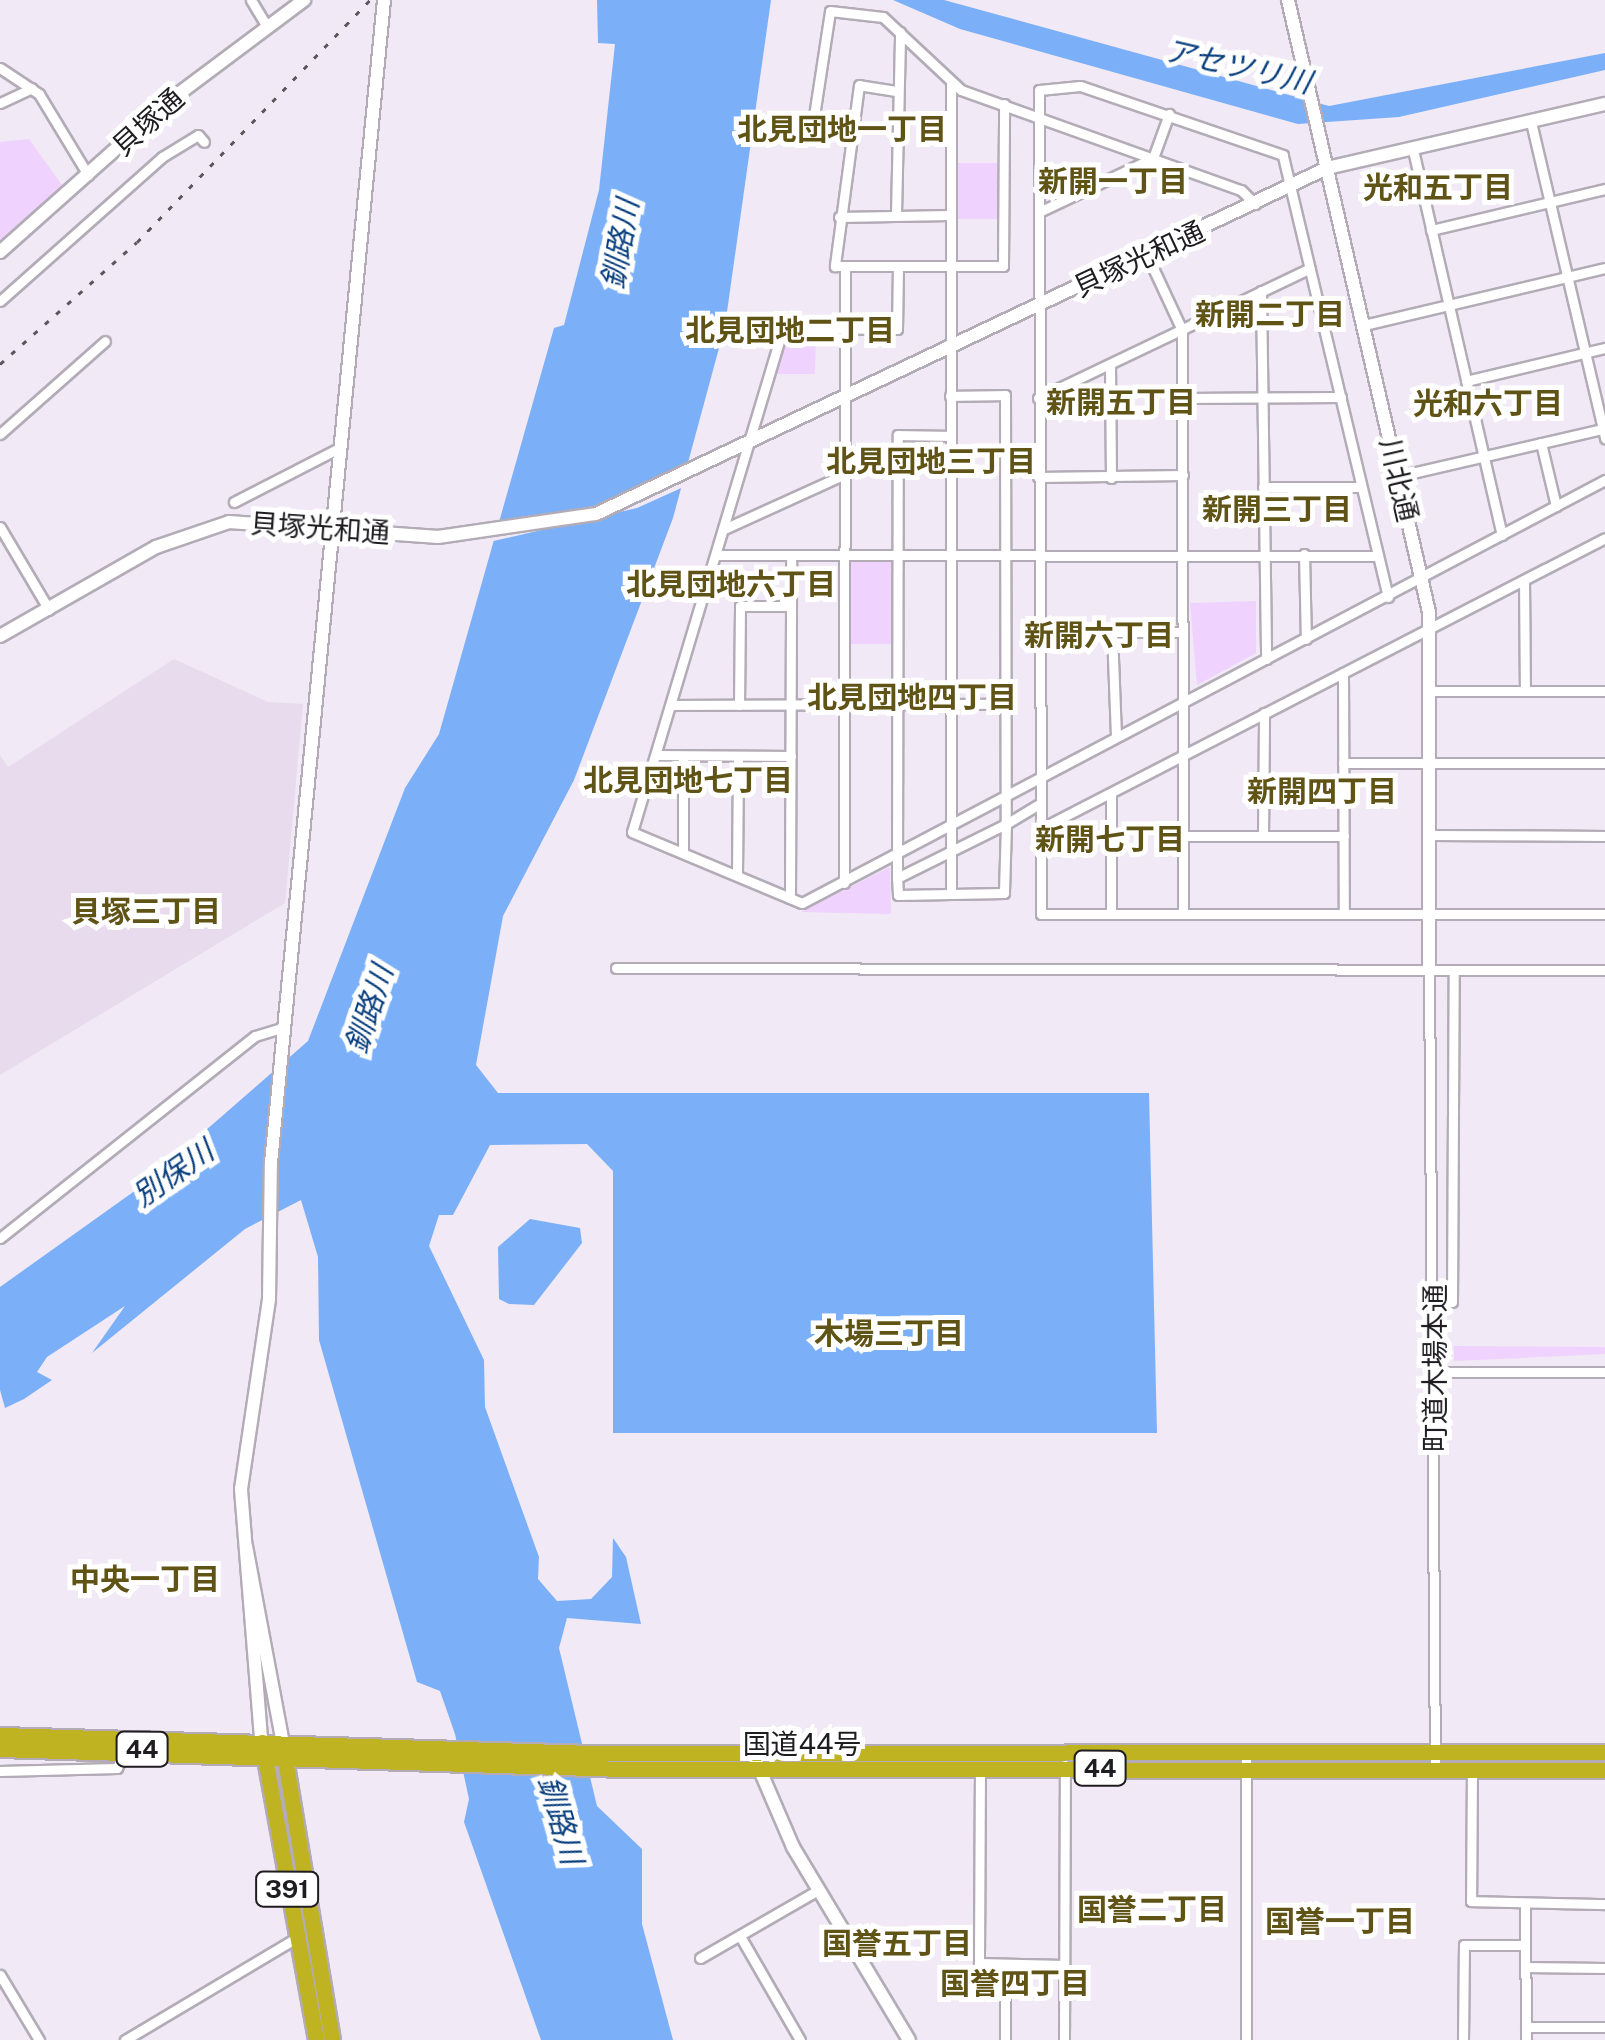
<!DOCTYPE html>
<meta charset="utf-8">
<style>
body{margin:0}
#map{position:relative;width:1605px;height:2040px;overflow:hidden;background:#f1e9f5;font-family:"Public Sans","Noto Sans JP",sans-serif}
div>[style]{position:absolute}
.built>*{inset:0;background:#e7dbed}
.green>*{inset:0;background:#efd2fd;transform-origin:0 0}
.water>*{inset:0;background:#7bb0f9}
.pier>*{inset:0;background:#f1e9f5}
.roads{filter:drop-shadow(2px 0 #b3acb7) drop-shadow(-2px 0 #b3acb7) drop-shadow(0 2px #b3acb7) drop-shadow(0 -2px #b3acb7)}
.street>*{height:9px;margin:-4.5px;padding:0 4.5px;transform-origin:4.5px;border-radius:4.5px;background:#fff}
.secondary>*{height:12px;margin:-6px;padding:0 6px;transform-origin:6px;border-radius:6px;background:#fff}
.highway>*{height:15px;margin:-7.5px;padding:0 7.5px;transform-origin:7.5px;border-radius:7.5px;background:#bfb321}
.rail>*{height:2.5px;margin-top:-1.25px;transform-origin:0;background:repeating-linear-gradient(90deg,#5a565c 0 5px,transparent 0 15px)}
span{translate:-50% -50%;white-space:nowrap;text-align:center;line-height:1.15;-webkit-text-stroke:10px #fff;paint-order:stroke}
.shield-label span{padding:2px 8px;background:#fff;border:2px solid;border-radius:8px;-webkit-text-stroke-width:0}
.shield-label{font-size:25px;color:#1f1d21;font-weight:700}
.street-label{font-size:28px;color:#1f1d21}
.water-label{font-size:30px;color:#083e7d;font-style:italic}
.neighbourhood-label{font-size:30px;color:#605316;font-weight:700}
</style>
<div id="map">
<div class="built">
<i style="clip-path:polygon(174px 659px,268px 702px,303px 704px,285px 903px,0 1075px,0 755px,8px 767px)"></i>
</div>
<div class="green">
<i style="clip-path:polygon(29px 139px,64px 188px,0 240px,0 142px)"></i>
<i style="left:956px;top:163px;width:42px;height:56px"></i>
<i style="clip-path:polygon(786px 334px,816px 335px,815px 374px,775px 374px)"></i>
<i style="left:850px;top:561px;width:42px;height:83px"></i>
<i style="clip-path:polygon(1256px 601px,1256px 653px,1197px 685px,1190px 603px)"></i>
<i style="clip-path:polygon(890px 867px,891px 914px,801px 912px)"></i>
<i style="clip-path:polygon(1454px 1346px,1605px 1347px,1605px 1354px,1454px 1361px)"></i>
</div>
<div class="water">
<i style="clip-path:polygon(597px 0,771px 0,725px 326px,673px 518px,574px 780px,503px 916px,476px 1065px,498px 1093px,1149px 1093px,1157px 1433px,613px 1433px,613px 1171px,587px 1144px,490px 1145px,453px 1215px,439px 1215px,429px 1246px,484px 1360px,485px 1407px,539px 1557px,538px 1579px,557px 1601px,591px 1599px,612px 1577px,613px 1538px,626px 1557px,641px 1624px,567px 1618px,559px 1648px,597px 1806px,642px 1849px,642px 1924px,673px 2040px,541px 2040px,464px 1822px,469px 1799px,455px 1734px,440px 1691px,417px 1682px,319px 1340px,318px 1257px,301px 1200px,245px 1229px,92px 1353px,125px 1306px,47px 1357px,37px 1372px,52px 1380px,24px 1399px,5px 1408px,0 1390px,0 1287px,143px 1185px,308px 1041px,405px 788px,439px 734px,554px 328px,564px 325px,599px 190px,615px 44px,598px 43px)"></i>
<i style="clip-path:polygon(893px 0,944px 0,1329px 106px,1605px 53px,1605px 70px,1399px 117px,1298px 124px,960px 29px)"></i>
<i style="clip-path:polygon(530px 1219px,580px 1228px,582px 1243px,534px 1305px,509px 1304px,499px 1299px,498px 1247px)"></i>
</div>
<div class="pier">
<i style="clip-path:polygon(693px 465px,688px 485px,637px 508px,489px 542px,493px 525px,593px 506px)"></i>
</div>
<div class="roads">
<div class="street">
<i style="left:251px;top:0;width:31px;rotate:59deg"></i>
<i style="left:0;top:68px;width:47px;rotate:33.7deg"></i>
<i style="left:39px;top:94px;width:95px;rotate:58.8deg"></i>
<i style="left:951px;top:84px;width:810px;rotate:90deg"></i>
<i style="left:896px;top:91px;width:37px;rotate:-171deg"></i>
<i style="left:859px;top:85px;width:183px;rotate:97.6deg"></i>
<i style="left:835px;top:266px;width:168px"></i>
<i style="left:1003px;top:266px;width:162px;rotate:-89.6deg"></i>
<i style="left:0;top:103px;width:35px;rotate:-25deg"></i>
<i style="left:1531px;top:122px;width:325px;rotate:76.8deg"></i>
<i style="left:812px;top:129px;width:119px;rotate:-81.3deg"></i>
<i style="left:830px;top:11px;width:53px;rotate:6.5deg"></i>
<i style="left:883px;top:17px;width:107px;rotate:43.1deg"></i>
<i style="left:961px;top:90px;width:297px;rotate:19.7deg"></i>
<i style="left:1241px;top:190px;width:20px;rotate:45deg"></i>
<i style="left:1413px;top:150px;width:395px;rotate:77deg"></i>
<i style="left:1039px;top:212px;width:126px;rotate:-25.3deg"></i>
<i style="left:1153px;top:158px;width:47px;rotate:-70deg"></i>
<i style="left:896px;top:214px;width:182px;rotate:-88.7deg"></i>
<i style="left:839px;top:217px;width:111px;rotate:-1deg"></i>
<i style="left:1431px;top:230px;width:179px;rotate:-13.3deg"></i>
<i style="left:1147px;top:255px;width:83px;rotate:65deg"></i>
<i style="left:1182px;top:330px;width:584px;rotate:89.9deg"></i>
<i style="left:898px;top:266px;width:63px;rotate:90.9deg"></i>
<i style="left:897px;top:329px;width:114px;rotate:-179.5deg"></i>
<i style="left:783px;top:328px;width:526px;rotate:106.68deg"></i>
<i style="left:632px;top:832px;width:184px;rotate:22.7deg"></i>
<i style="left:802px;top:903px;width:908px;rotate:-27.78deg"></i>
<i style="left:1261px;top:291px;width:368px;rotate:89.2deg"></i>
<i style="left:0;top:301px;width:217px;rotate:-41.6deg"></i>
<i style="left:162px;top:157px;width:42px;rotate:-31.4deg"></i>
<i style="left:198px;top:135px;width:9px;rotate:49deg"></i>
<i style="left:1364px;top:325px;width:248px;rotate:-13.3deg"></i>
<i style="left:1110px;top:364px;width:114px;rotate:89.5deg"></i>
<i style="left:1466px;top:381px;width:143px;rotate:-13.4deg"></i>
<i style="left:950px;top:396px;width:55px;rotate:-1deg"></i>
<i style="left:1005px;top:395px;width:429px;rotate:89.9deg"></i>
<i style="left:1006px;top:824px;width:69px;rotate:91.7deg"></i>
<i style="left:1004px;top:893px;width:106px;rotate:178.9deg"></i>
<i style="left:898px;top:895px;width:17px;rotate:-93deg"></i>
<i style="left:897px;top:878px;width:122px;rotate:-26.4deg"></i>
<i style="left:1006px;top:824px;width:37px;rotate:-31deg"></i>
<i style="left:1038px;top:398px;width:301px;rotate:-25.5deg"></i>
<i style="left:1183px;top:398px;width:158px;rotate:-0.4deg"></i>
<i style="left:0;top:434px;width:140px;rotate:-41.5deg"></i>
<i style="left:1541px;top:443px;width:65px;rotate:76.6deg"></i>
<i style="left:1399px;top:476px;width:209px;rotate:-13deg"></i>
<i style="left:1038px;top:477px;width:145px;rotate:-0.8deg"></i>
<i style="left:1263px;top:487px;width:98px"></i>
<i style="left:234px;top:502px;width:118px;rotate:-27.2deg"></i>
<i style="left:0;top:527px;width:96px;rotate:59.4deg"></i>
<i style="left:724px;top:529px;width:131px;rotate:-24.4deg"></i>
<i style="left:1304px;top:554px;width:85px;rotate:88.7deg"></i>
<i style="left:716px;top:555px;width:662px;rotate:0.09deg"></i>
<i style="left:1524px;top:580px;width:110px;rotate:89.5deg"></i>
<i style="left:1388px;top:597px;width:454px;rotate:-103.4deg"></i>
<i style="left:1283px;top:155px;width:214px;rotate:-161.2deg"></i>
<i style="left:1080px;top:86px;width:41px;rotate:174.4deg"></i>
<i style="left:1039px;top:90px;width:824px;rotate:89.86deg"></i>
<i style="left:1041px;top:914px;width:564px"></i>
<i style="left:1038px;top:632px;width:145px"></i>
<i style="left:1112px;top:632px;width:104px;rotate:87.8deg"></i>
<i style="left:1343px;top:673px;width:240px;rotate:89.8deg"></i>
<i style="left:1431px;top:691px;width:174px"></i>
<i style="left:671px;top:705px;width:333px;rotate:-0.2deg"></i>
<i style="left:739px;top:705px;width:99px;rotate:-89.4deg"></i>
<i style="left:740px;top:606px;width:50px"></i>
<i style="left:656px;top:755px;width:135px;rotate:0.4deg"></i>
<i style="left:683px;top:756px;width:97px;rotate:90deg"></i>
<i style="left:1343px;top:763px;width:262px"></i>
<i style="left:1111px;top:794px;width:120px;rotate:90deg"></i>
<i style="left:1042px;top:828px;width:633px;rotate:-27.25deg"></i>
<i style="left:1430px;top:835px;width:175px;rotate:0.3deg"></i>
<i style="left:1184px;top:836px;width:160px"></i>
<i style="left:1263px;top:836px;width:123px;rotate:-89.5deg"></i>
<i style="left:737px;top:875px;width:119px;rotate:-89.5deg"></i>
<i style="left:897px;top:878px;width:443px;rotate:-89.9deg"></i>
<i style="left:898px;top:435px;width:52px;rotate:1.1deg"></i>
<i style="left:844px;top:883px;width:617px;rotate:-89.91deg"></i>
<i style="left:790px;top:898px;width:342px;rotate:-89.8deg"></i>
<i style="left:616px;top:968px;width:989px;rotate:0.12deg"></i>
<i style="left:1429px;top:970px;width:797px;rotate:89.57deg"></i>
<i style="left:0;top:1238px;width:325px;rotate:-38.4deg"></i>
<i style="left:255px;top:1036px;width:31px;rotate:-17deg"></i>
<i style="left:1452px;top:1302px;width:332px;rotate:-89.7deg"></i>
<i style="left:1436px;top:1372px;width:169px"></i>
<i style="left:1246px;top:1755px;width:285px;rotate:90deg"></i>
<i style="left:980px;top:1766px;width:197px;rotate:90.3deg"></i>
<i style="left:979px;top:1963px;width:85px;rotate:1.3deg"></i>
<i style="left:1472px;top:1768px;width:133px;rotate:90.4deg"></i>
<i style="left:1471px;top:1901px;width:134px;rotate:1.3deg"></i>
<i style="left:0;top:1771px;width:117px;rotate:-1.5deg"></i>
<i style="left:117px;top:1768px;width:17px;rotate:-66deg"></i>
<i style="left:1525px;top:1904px;width:136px;rotate:89.6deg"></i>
<i style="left:740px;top:1936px;width:120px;rotate:60deg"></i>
<i style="left:700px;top:1958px;width:138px;rotate:-29.9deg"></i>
<i style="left:1525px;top:1967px;width:80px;rotate:0.7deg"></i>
<i style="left:0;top:1975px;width:76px;rotate:59deg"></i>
<i style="left:1526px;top:2027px;width:79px"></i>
<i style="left:125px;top:2040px;width:199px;rotate:-30.8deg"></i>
<i style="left:1005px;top:2040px;width:76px;rotate:-90deg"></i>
<i style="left:1064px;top:2040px;width:275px;rotate:-89.8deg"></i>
<i style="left:1463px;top:2040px;width:95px;rotate:-89.4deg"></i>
<i style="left:1464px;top:1945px;width:61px"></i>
</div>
<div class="secondary">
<i style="left:1288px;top:0;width:628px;rotate:77.03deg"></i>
<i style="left:1429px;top:612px;width:358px;rotate:90deg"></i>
<i style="left:0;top:252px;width:232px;rotate:-41.7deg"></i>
<i style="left:173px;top:98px;width:164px;rotate:-36.8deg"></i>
<i style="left:0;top:636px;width:180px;rotate:-29.7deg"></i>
<i style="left:156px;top:547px;width:77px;rotate:-18.9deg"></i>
<i style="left:229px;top:522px;width:210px;rotate:4.1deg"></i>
<i style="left:438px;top:537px;width:160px;rotate:-8.3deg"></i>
<i style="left:596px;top:514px;width:809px;rotate:-25.33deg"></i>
<i style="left:1327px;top:168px;width:285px;rotate:-13deg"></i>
<i style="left:246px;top:1546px;width:195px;rotate:79.4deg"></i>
<i style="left:261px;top:1738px;width:250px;rotate:-94.6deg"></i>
<i style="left:241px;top:1489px;width:192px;rotate:-81.6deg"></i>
<i style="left:269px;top:1299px;width:136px;rotate:-89.2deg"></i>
<i style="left:271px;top:1163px;width:1168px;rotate:-84.45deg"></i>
<i style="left:753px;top:1754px;width:101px;rotate:66.7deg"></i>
<i style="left:793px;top:1847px;width:225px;rotate:59deg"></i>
</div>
<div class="highway">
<i style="left:0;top:1735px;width:592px;rotate:1.74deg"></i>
<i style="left:592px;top:1753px;width:1013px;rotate:-0.06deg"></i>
<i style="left:262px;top:1742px;width:303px;rotate:79.7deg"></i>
<i style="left:283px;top:1747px;width:297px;rotate:80.5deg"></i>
<i style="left:0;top:1749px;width:622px;rotate:1.84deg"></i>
<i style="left:622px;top:1769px;width:983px;rotate:0.06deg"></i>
</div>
</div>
<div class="rail">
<i style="left:0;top:364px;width:183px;rotate:-41.7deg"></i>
<i style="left:137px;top:242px;width:336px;rotate:-46.1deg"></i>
</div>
<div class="shield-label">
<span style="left:142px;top:1749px">44</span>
<span style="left:1100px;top:1768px">44</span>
<span style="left:287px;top:1889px">391</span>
</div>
<div class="street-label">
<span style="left:148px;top:122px;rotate:-42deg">貝塚通</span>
<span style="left:1139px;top:259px;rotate:-25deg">貝塚光和通</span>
<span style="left:1399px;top:480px;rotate:77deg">川北通</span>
<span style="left:320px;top:528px;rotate:4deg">貝塚光和通</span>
<span style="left:1435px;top:1368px;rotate:-90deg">町道木場本通</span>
<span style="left:802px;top:1744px">国道44号</span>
</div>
<div class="water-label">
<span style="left:1238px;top:66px;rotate:13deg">アセツリ川</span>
<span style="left:620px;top:244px;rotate:-80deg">釧路川</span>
<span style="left:369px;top:1009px;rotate:-72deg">釧路川</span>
<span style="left:173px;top:1173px;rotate:-35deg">別保川</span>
<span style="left:561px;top:1820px;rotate:74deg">釧路川</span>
</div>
<div class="neighbourhood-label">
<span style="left:842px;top:129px">北見団地一丁目</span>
<span style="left:1113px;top:181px">新開一丁目</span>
<span style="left:1438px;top:187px">光和五丁目</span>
<span style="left:1270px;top:314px">新開二丁目</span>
<span style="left:790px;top:330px">北見団地二丁目</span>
<span style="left:1121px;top:402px">新開五丁目</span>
<span style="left:1488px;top:403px">光和六丁目</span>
<span style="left:931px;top:461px">北見団地三丁目</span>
<span style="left:1277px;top:509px">新開三丁目</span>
<span style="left:731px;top:584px">北見団地六丁目</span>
<span style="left:1099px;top:635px">新開六丁目</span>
<span style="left:912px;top:697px">北見団地四丁目</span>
<span style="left:688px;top:780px">北見団地七丁目</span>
<span style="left:1322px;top:791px">新開四丁目</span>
<span style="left:1110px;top:839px">新開七丁目</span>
<span style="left:146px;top:911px">貝塚三丁目</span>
<span style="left:889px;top:1333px">木場三丁目</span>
<span style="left:145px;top:1579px">中央一丁目</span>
<span style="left:1152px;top:1909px">国誉二丁目</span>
<span style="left:1340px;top:1921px">国誉一丁目</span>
<span style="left:897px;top:1943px">国誉五丁目</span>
<span style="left:1015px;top:1983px">国誉四丁目</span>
</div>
</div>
